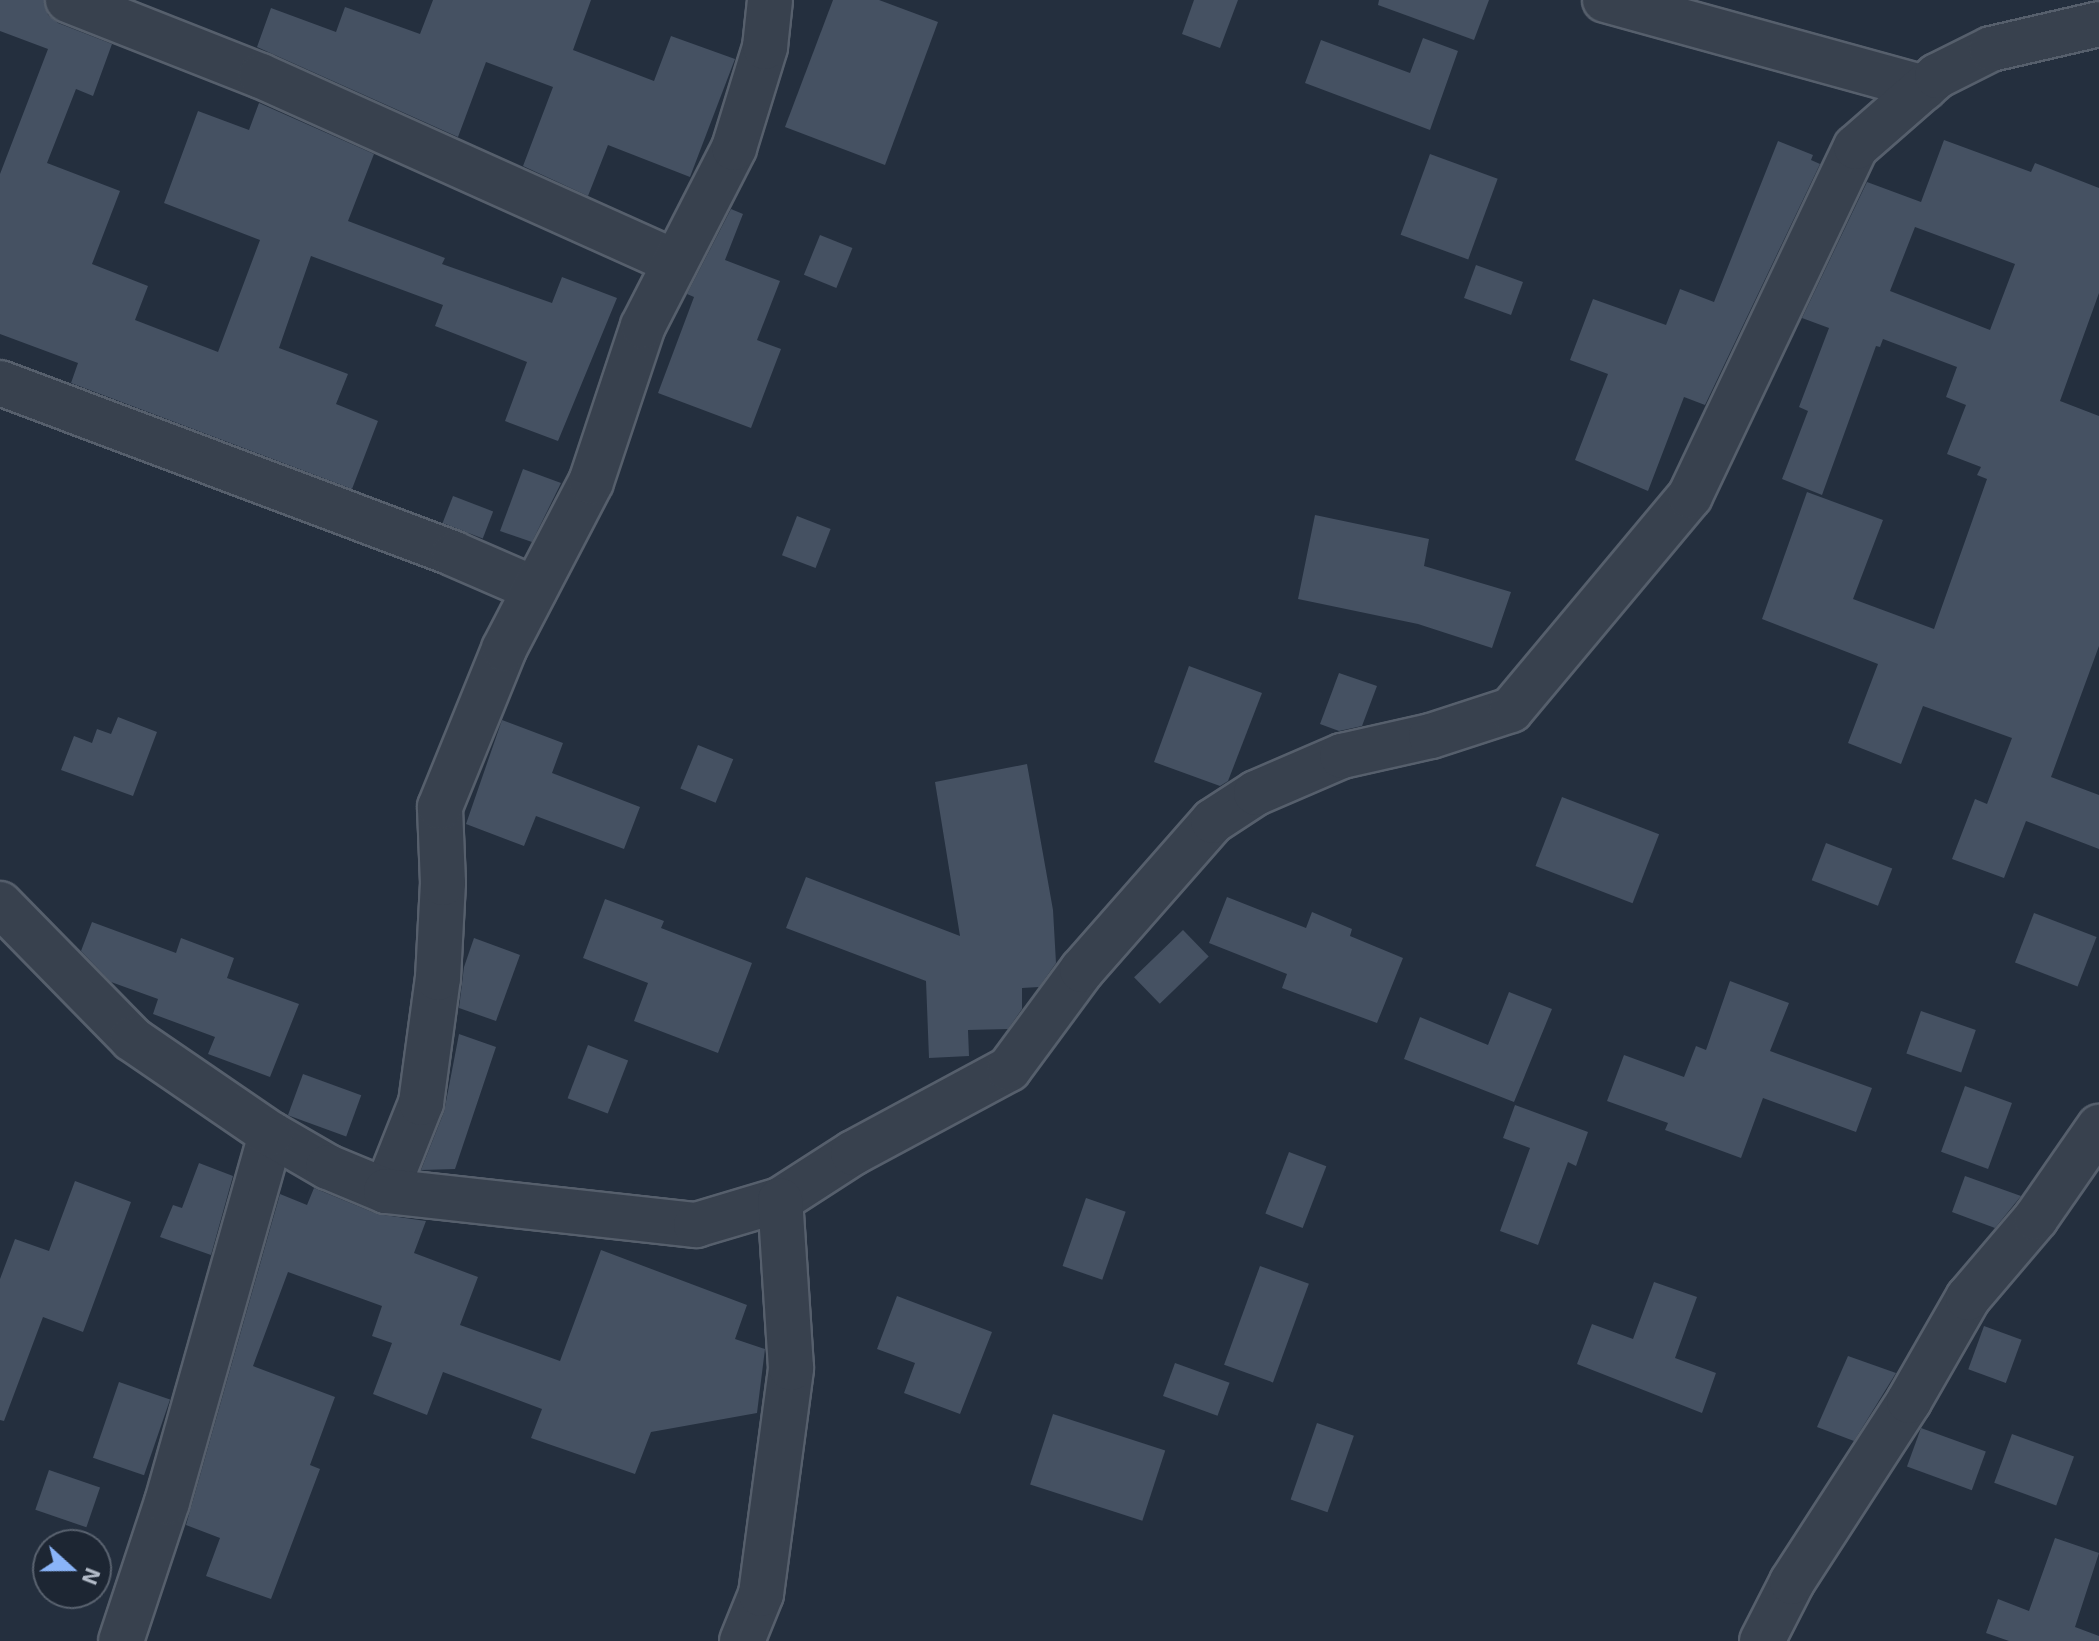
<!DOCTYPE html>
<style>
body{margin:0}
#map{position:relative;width:2099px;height:1641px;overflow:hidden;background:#242f3e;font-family:"Exo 2",sans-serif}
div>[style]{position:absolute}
.building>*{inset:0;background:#455162;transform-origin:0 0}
.roads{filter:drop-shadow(2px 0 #565f6c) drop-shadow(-2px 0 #565f6c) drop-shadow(0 2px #565f6c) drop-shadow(0 -2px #565f6c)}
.minor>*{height:44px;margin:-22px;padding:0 22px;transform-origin:22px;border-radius:22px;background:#38414e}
.tertiary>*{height:44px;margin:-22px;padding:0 22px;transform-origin:22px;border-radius:22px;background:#38414e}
span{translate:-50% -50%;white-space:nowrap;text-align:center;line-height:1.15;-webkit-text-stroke:8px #1d2633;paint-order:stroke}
.north{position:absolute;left:32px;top:1529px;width:80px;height:80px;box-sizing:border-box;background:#1d2633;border:2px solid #59626f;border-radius:50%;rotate:111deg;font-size:22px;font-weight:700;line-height:32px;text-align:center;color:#b4bcc9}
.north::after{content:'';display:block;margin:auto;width:28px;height:36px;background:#8ab4f8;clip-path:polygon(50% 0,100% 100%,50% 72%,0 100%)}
</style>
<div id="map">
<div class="building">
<i style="clip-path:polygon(0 0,44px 0,48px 15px,58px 23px,112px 44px,93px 96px,76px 89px,47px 163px,120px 191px,92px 264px,148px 286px,135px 320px,218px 352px,260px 240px,164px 203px,198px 111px,249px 130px,259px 103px,374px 154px,348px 221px,445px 258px,442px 264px,552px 303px,562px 277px,617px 298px,558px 441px,505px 421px,527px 362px,435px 326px,443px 305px,311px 256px,279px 348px,348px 374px,336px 404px,378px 421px,352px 489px,71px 383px,78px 363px,0 334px,0 174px,48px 49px,0 31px)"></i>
<i style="clip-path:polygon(433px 0,591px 0,573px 50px,654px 81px,671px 36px,735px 59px,690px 177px,608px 145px,588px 196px,523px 166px,553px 87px,486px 62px,458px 137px,257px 47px,271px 8px,336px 32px,345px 7px,420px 34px)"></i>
<i style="clip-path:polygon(833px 0,879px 0,938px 22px,885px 165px,785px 127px)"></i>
<i style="clip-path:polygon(1194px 0,1238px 0,1220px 48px,1182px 34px)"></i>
<i style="clip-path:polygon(1379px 0,1489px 0,1474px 40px,1378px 5px)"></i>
<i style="clip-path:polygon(1423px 38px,1458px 51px,1430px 130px,1305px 83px,1321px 40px,1410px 73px)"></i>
<i style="clip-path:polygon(evenodd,1944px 140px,2031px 172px,2035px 163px,2099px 188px,2099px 293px,2060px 401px,2099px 416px,2099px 646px,2051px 777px,2099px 795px,2099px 849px,2026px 821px,2004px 878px,1952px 859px,1975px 799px,1987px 804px,2012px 738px,1923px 706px,1901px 764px,1848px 743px,1878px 664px,1762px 619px,1807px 492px,1883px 520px,1853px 599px,1934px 629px,1987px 479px,1977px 475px,1981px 467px,1947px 454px,1966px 405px,1946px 397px,1957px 367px,1883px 339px,1880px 347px,1876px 346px,1822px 495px,1782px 479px,1808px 411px,1799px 407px,1829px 328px,1802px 318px,1867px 182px,1921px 202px,1944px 140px,1915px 227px,2015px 264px,1990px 330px,1890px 291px,1915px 227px)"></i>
<i style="clip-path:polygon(1778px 141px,1813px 155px,1811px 160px,1820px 164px,1705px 405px,1684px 397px,1648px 491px,1575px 460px,1608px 374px,1570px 360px,1593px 299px,1666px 325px,1680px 289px,1714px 302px)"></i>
<i style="left:1430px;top:154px;width:72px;height:86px;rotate:20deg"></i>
<i style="clip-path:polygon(731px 209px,743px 214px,725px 260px,780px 281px,757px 340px,781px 349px,751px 428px,658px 393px,694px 297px,687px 294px)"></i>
<i style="left:820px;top:235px;width:35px;height:43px;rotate:22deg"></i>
<i style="left:1476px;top:265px;width:50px;height:35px;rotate:20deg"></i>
<i style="clip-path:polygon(523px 469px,561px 483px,532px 542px,500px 531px)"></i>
<i style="left:453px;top:496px;width:43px;height:29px;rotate:21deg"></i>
<i style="clip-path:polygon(1315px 515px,1429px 539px,1424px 566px,1511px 592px,1492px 648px,1418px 624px,1298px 599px)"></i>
<i style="left:797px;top:516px;width:36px;height:42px;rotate:21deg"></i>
<i style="clip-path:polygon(1189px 666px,1262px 693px,1228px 781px,1220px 786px,1154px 762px)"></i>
<i style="clip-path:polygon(1339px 673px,1377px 686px,1362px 726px,1339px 731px,1320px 724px)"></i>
<i style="clip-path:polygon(118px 717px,157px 732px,133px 796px,61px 770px,74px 736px,92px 743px,97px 729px,111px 734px)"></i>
<i style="clip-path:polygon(502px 720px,563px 743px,552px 773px,640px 807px,624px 849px,536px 816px,524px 846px,466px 824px)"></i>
<i style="left:698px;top:745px;width:38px;height:47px;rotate:22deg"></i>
<i style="clip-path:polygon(1027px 764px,1053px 910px,1056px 963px,1039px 987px,1022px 988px,1022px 1009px,1008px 1029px,968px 1030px,969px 1056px,929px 1058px,926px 981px,786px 928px,806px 877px,960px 936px,935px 782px)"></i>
<i style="left:1562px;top:797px;width:104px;height:74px;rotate:21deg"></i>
<i style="left:1826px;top:843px;width:71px;height:40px;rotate:21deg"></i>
<i style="clip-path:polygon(1227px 897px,1306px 928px,1312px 912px,1352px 929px,1350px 936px,1403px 958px,1377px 1023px,1282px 988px,1287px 974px,1209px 943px)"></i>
<i style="clip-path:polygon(605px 899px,664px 921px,661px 928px,752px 963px,718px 1053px,634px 1021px,648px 983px,583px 958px)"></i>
<i style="left:2034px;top:913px;width:67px;height:53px;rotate:21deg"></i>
<i style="clip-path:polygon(92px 922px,176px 953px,181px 938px,234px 958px,227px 978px,299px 1004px,270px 1077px,208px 1054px,215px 1037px,153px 1014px,158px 999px,111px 982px,81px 951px)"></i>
<i style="left:1183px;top:930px;width:37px;height:68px;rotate:46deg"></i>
<i style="clip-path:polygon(474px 938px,520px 955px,496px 1021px,459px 1008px,464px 967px)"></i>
<i style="clip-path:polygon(1730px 981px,1789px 1003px,1770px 1051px,1872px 1088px,1856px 1132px,1763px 1098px,1741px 1158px,1665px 1130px,1668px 1123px,1607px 1101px,1624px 1055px,1684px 1077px,1696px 1046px,1706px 1050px)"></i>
<i style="clip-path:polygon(1509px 992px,1552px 1009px,1514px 1102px,1404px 1059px,1420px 1017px,1488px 1045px)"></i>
<i style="left:1921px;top:1011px;width:58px;height:45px;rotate:19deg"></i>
<i style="clip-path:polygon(459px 1034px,496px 1047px,455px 1169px,421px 1170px,444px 1112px)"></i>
<i style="left:588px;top:1045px;width:43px;height:57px;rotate:21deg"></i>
<i style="left:303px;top:1074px;width:62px;height:44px;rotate:20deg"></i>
<i style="left:1965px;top:1086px;width:50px;height:70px;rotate:20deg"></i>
<i style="clip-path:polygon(1515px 1105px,1588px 1132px,1576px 1166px,1568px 1162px,1538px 1245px,1500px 1231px,1530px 1148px,1503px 1138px)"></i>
<i style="left:1289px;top:1152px;width:40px;height:66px;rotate:21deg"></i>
<i style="clip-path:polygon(199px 1163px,233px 1176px,211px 1255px,160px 1237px,173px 1205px,182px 1208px)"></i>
<i style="clip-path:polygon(1965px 1176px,2021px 1196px,1995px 1228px,1952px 1212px)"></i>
<i style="clip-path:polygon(75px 1181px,131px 1202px,83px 1332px,43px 1317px,4px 1421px,0 1420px,0 1279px,15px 1239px,49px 1251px)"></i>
<i style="clip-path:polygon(314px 1188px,377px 1214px,426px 1221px,414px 1253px,478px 1277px,460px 1325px,560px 1361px,601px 1250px,747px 1305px,735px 1339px,765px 1349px,757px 1413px,651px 1432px,635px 1474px,531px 1438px,542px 1409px,443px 1372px,427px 1415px,373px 1394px,392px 1343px,372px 1336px,382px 1306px,288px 1272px,253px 1366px,335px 1397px,310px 1465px,320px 1469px,271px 1599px,206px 1576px,220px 1538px,186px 1525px,280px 1194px,307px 1205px)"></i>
<i style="left:1086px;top:1198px;width:42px;height:72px;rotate:19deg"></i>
<i style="left:1260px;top:1266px;width:52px;height:105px;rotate:20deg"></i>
<i style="clip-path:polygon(1654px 1282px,1697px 1297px,1675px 1358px,1716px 1373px,1702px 1413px,1577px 1364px,1592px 1324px,1633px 1339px)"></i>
<i style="clip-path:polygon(897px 1296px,992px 1332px,960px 1414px,904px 1393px,915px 1363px,877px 1349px)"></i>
<i style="left:1984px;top:1326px;width:40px;height:46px;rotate:20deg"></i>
<i style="clip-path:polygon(1848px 1356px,1896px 1373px,1854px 1441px,1817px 1427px)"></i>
<i style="left:1175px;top:1363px;width:58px;height:35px;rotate:20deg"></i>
<i style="left:119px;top:1382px;width:54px;height:80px;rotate:19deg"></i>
<i style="left:1053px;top:1414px;width:118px;height:74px;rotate:18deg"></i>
<i style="left:1317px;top:1423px;width:39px;height:81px;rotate:19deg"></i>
<i style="left:1921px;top:1428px;width:69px;height:41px;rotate:20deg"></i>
<i style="left:2012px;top:1434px;width:66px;height:52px;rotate:20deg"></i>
<i style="left:49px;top:1470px;width:54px;height:42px;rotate:19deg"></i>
<i style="clip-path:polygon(2055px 1538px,2099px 1553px,2075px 1627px,2099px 1636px,2099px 1641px,2009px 1641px,1986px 1633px,1998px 1599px,2029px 1611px)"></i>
</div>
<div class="roads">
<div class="minor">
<i style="left:68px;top:0;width:207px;rotate:21.5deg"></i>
<i style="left:261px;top:76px;width:454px;rotate:24.2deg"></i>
<i style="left:1605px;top:0;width:331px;rotate:15.4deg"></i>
<i style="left:0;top:383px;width:485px;rotate:20.6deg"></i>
<i style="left:454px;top:554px;width:88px;rotate:23.4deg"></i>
<i style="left:386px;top:1191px;width:95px;rotate:-68.3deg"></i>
<i style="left:421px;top:1103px;width:126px;rotate:-82.3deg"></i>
<i style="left:438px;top:978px;width:95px;rotate:-87deg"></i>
<i style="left:443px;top:883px;width:76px;rotate:-92.3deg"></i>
<i style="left:440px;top:807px;width:170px;rotate:-67.9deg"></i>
<i style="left:504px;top:649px;width:188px;rotate:-62.5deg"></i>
<i style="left:591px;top:482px;width:164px;rotate:-71.6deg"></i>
<i style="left:643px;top:326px;width:200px;rotate:-62.9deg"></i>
<i style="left:734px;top:148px;width:106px;rotate:-72.9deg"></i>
<i style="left:765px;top:47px;width:47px;rotate:-83.9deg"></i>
<i style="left:121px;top:1641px;width:146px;rotate:-71.7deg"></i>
<i style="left:167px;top:1502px;width:382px;rotate:-74.2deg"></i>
<i style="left:271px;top:1134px;width:66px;rotate:30.1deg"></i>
<i style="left:328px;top:1167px;width:63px;rotate:22.5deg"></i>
<i style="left:386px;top:1191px;width:312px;rotate:6.3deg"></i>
<i style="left:696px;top:1225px;width:88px;rotate:-16.6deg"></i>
<i style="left:780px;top:1200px;width:87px;rotate:-32.8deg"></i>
<i style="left:853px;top:1153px;width:177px;rotate:-28.3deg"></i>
<i style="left:1009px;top:1069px;width:123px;rotate:-53.6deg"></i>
<i style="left:1082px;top:970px;width:198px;rotate:-48.7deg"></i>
<i style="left:1213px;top:821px;width:51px;rotate:-33.1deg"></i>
<i style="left:1256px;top:793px;width:94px;rotate:-23.3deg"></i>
<i style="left:1342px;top:756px;width:91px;rotate:-12.7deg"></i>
<i style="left:1431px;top:736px;width:84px;rotate:-18deg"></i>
<i style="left:1511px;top:710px;width:279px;rotate:-50.1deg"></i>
<i style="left:1690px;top:496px;width:386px;rotate:-64.6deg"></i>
<i style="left:1856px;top:147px;width:108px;rotate:-41.2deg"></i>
<i style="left:1937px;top:76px;width:60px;rotate:-26.6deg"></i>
<i style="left:1991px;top:49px;width:111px;rotate:-13deg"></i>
<i style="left:742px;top:1641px;width:51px;rotate:-68deg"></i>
<i style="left:761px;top:1594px;width:228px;rotate:-82.4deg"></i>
<i style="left:791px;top:1368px;width:168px;rotate:-93.7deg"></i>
<i style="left:1762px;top:1641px;width:66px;rotate:-63deg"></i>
<i style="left:1792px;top:1582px;width:216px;rotate:-57.1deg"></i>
<i style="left:1909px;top:1401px;width:119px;rotate:-60.2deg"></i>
<i style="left:1968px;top:1298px;width:105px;rotate:-49.6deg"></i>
<i style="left:2036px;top:1218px;width:111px;rotate:-55.3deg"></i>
</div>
<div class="tertiary">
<i style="left:0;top:904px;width:189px;rotate:45.6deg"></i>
<i style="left:132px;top:1039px;width:168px;rotate:34.4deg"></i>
</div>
</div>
<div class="north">N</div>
</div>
